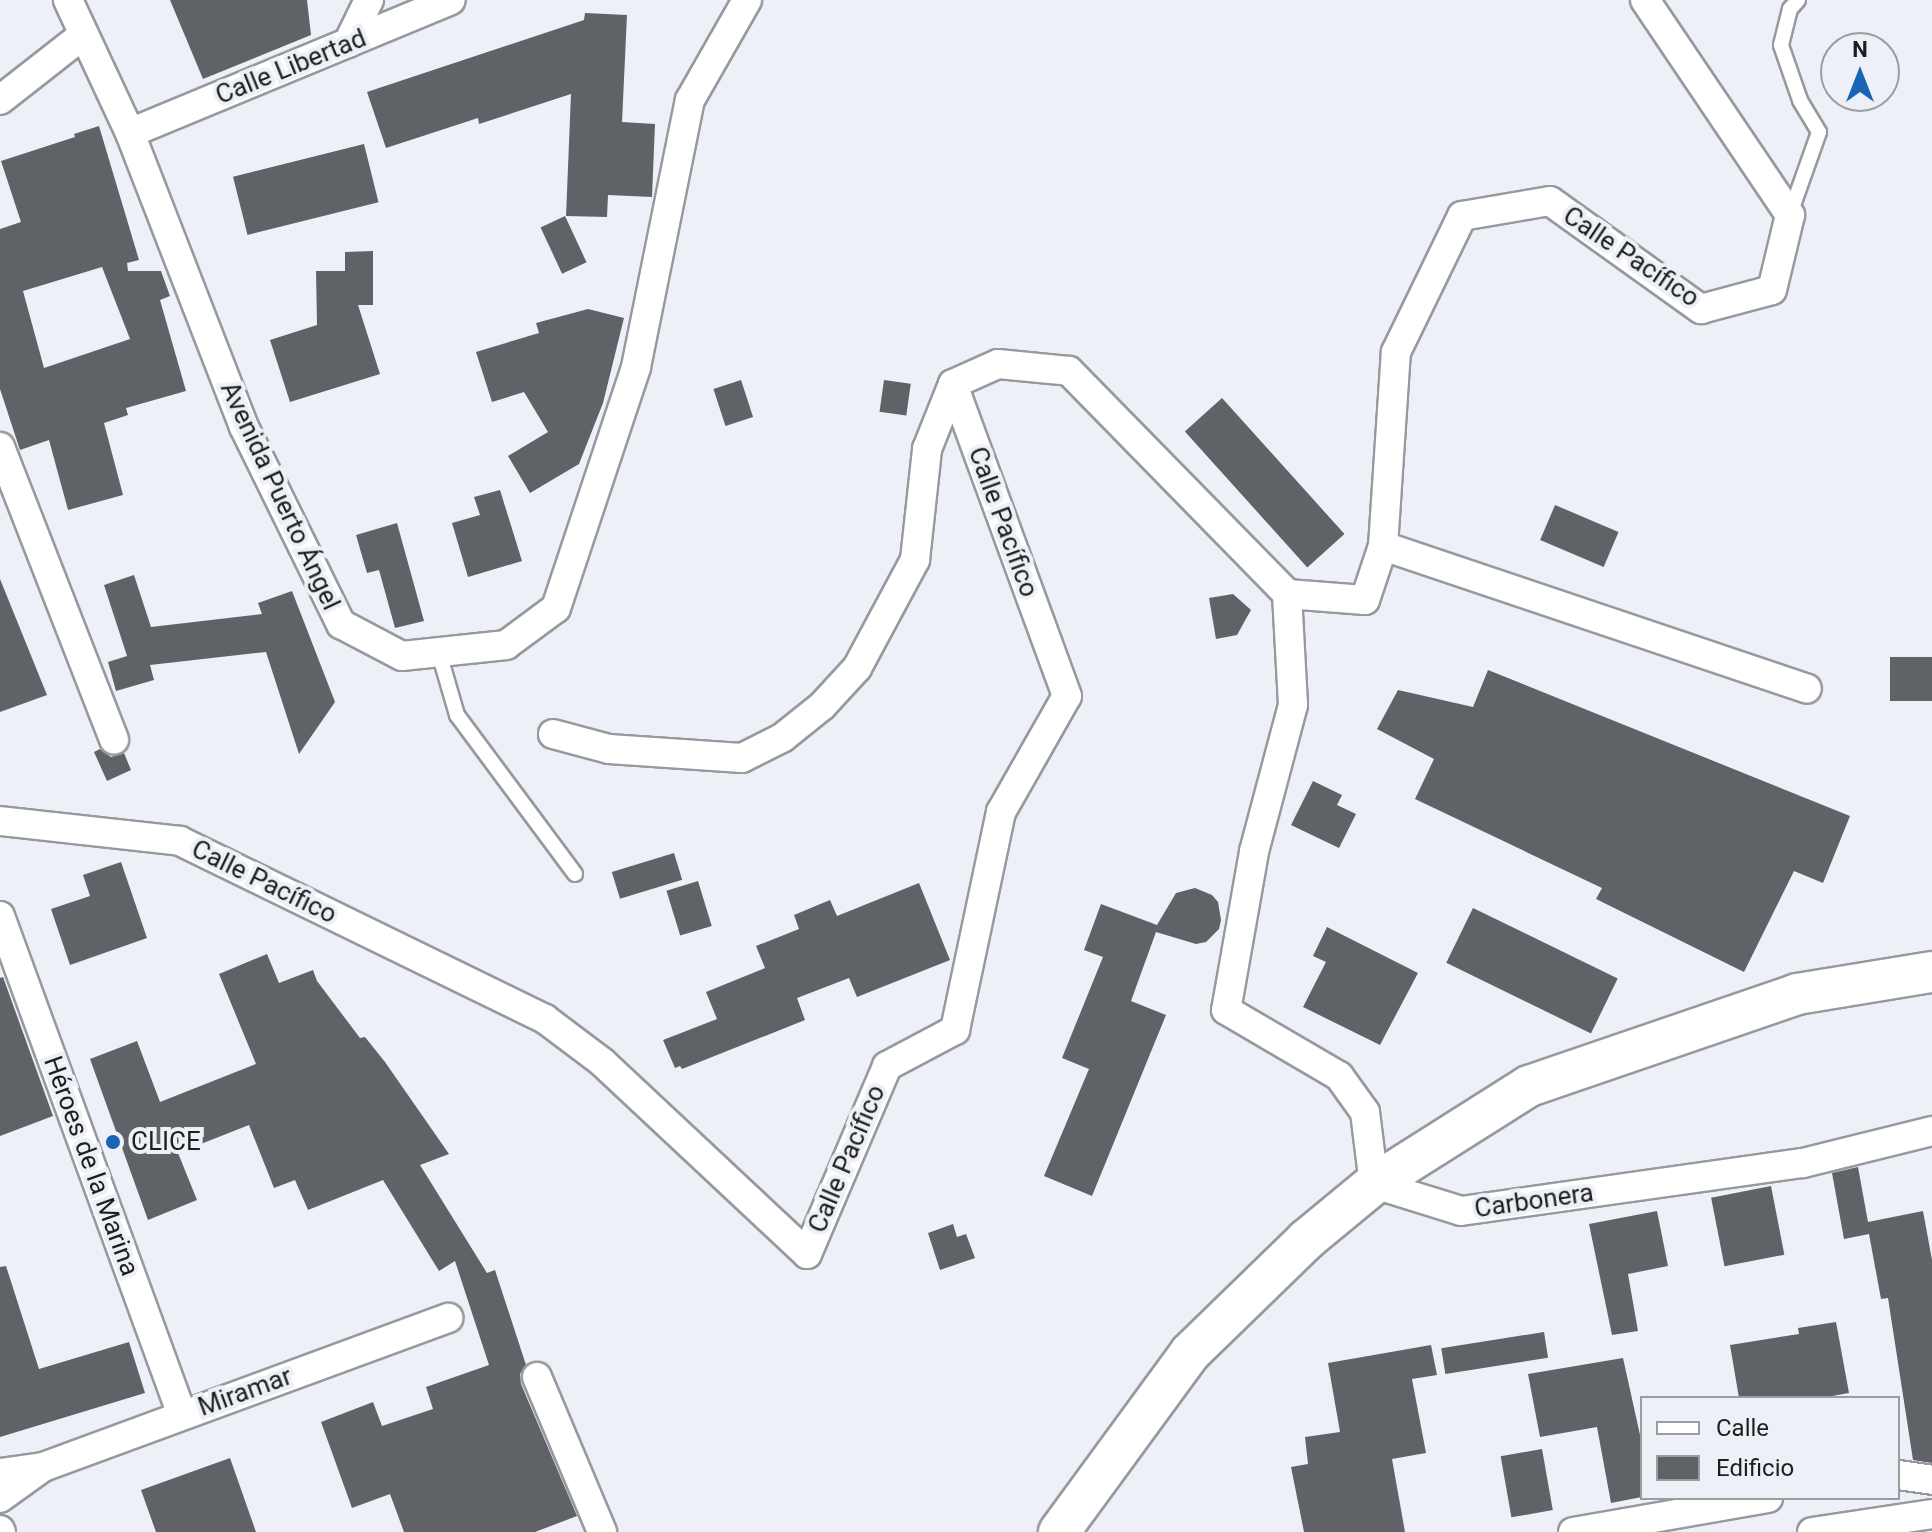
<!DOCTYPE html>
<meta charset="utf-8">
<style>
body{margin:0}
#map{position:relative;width:1932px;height:1532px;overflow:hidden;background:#edf0f6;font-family:Roboto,sans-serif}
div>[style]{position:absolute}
.building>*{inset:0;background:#5f6267;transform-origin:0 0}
.roads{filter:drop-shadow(2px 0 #96999e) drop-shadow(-2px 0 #96999e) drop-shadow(0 2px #96999e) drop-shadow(0 -2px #96999e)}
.service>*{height:14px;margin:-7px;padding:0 7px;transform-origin:7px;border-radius:7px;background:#fff}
.minor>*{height:28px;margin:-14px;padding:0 14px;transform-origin:14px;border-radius:14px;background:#fff}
.secondary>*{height:40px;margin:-20px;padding:0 20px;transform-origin:20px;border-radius:20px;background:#fff}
.dots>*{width:22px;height:22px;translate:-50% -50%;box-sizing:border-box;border:4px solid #edf0f6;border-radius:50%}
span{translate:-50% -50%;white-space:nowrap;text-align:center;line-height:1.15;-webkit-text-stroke:8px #edf0f6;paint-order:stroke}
.street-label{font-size:26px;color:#1d1e20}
.poi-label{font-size:26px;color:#1d1e20}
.left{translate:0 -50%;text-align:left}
.legend{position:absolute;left:1640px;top:1396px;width:260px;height:104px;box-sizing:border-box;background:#edf0f6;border:2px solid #9a9ca0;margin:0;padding:10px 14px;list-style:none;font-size:24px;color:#1d1e20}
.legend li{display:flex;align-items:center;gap:16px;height:40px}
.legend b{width:40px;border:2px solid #9a9ca0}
.north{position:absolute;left:1820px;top:32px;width:80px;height:80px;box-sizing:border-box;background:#edf0f6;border:2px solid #9a9ca0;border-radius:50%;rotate:0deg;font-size:22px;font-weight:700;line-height:32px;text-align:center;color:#1d1e20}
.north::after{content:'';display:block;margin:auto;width:28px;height:36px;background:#1865b4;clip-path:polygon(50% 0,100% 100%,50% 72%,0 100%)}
</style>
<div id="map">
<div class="building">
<i style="clip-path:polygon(170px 0,307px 0,311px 35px,203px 79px)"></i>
<i style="clip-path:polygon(585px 13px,627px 15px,622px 122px,655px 124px,652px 197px,608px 195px,607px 217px,566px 216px,571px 94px,479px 124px,478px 118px,386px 148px,367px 92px,584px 20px)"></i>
<i style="clip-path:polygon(evenodd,99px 126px,139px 260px,127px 263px,128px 271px,161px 271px,170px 296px,160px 300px,186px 391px,126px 408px,128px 415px,104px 423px,123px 495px,68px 510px,49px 440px,20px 450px,0 389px,0 229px,21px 222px,1px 161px,75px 137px,74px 134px,99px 126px,102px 267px,130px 339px,44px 368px,23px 291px,102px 267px)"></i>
<i style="left:364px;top:144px;width:60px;height:135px;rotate:76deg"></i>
<i style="left:565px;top:216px;width:51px;height:27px;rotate:65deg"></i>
<i style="clip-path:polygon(373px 251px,373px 305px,358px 305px,380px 374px,290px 402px,270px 340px,317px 325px,316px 271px,345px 271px,345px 252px)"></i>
<i style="clip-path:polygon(588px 309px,624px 318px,603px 403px,579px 464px,530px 493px,508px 456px,548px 432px,524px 392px,492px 402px,476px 352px,539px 333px,536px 323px)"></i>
<i style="left:741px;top:380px;width:39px;height:29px;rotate:72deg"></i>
<i style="left:884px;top:380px;width:27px;height:32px;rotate:8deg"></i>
<i style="left:1222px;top:398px;width:183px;height:50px;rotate:48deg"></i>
<i style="clip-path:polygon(500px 490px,522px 561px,468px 577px,452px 523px,480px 515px,474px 497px)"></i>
<i style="left:1555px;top:505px;width:69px;height:38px;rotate:23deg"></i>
<i style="clip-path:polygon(397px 523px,424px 621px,395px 628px,379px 570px,367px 573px,356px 535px)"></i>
<i style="clip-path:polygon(134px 575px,151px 627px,262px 614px,258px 603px,292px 591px,335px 702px,299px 754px,266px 652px,150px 665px,154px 680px,116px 691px,108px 662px,127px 656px,104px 585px)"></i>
<i style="clip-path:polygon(0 579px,47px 695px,0 712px)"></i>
<i style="clip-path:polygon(1233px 594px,1251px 610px,1237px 635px,1216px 639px,1209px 598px)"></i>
<i style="left:1932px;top:657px;width:44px;height:42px;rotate:90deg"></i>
<i style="clip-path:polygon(1488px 670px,1850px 816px,1823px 883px,1794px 871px,1744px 972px,1596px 899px,1602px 888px,1415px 799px,1434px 759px,1377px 729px,1398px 690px,1473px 707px)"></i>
<i style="clip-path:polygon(100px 749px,111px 757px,124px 753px,131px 770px,107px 781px,94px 752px)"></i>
<i style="clip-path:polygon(1313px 781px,1342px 795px,1337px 805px,1356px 814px,1339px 848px,1291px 825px)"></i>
<i style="left:674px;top:853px;width:28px;height:65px;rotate:73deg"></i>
<i style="clip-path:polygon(121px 862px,147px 938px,70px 965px,51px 909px,90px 896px,83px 875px)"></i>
<i style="left:698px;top:881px;width:47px;height:33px;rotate:73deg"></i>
<i style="clip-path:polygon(919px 883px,950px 960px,857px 997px,849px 978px,797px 998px,805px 1020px,682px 1069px,680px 1066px,675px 1068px,663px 1040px,717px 1019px,706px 992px,765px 968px,756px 946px,799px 929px,794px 915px,830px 900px,837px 916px)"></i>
<i style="clip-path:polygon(1195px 888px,1212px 895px,1218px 902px,1221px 920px,1219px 929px,1206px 942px,1196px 944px,1156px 932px,1131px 1001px,1166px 1015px,1092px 1196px,1044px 1176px,1089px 1069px,1062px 1058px,1103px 957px,1084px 950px,1101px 904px,1157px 925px,1176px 893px)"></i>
<i style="left:1473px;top:908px;width:161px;height:61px;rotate:26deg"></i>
<i style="clip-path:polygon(1327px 927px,1418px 973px,1380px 1045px,1303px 1007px,1326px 962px,1313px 956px)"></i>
<i style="clip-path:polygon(267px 954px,279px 983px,313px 970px,317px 981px,360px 1038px,365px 1037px,385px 1062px,449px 1154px,420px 1165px,487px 1273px,495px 1270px,526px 1365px,520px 1374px,521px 1384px,577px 1516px,535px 1532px,404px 1532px,390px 1494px,352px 1508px,321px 1422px,373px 1402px,382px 1426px,433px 1409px,426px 1387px,489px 1365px,455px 1261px,439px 1271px,383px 1180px,308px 1210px,295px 1180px,274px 1188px,249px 1125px,178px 1153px,197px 1200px,148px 1220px,90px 1059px,137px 1041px,160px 1102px,256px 1064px,219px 974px)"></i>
<i style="clip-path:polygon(3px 977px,53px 1116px,0 1136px,0 978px)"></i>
<i style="clip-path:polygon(1858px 1167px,1868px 1222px,1923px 1211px,1932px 1260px,1932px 1463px,1913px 1460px,1888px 1298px,1881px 1299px,1869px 1234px,1844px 1239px,1832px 1173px)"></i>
<i style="left:1771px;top:1186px;width:70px;height:61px;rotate:79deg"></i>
<i style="clip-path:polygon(1657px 1211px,1668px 1266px,1628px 1274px,1638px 1331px,1612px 1335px,1589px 1224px)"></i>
<i style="clip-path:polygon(953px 1224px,957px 1237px,966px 1234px,975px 1258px,940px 1270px,928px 1233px)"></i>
<i style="clip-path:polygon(6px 1266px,39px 1369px,129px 1342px,145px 1393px,0 1437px,0 1267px)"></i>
<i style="clip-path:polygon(1836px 1322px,1849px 1393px,1821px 1398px,1739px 1398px,1730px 1345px,1799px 1334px,1798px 1328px)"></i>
<i style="left:1544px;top:1332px;width:26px;height:104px;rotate:81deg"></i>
<i style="clip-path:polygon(1431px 1345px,1437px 1375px,1412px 1379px,1426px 1453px,1392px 1459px,1405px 1532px,1304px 1532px,1291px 1467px,1308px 1464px,1305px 1437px,1340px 1432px,1328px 1363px)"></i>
<i style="clip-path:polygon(1623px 1358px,1642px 1444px,1642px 1497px,1611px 1503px,1597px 1427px,1540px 1437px,1528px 1374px)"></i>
<i style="left:1542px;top:1449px;width:62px;height:42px;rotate:80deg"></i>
<i style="clip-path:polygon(230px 1458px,256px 1532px,156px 1532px,141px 1490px)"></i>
</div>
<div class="roads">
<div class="service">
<i style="left:1790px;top:214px;width:87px;rotate:-70.5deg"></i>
<i style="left:1819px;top:132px;width:37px;rotate:-121deg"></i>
<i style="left:1800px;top:100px;width:58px;rotate:-109.1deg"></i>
<i style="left:1781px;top:45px;width:37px;rotate:-76deg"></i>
<i style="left:1790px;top:9px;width:12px;rotate:-48deg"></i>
<i style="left:439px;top:653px;width:65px;rotate:73.8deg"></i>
<i style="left:457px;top:715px;width:198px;rotate:53.4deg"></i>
</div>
<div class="minor">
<i style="left:68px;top:0;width:147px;rotate:65deg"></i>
<i style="left:130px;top:133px;width:315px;rotate:68.8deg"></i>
<i style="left:244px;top:427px;width:220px;rotate:63.8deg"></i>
<i style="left:341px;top:624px;width:69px;rotate:27.7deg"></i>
<i style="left:402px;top:656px;width:105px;rotate:-6deg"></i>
<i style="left:506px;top:645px;width:62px;rotate:-36.5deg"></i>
<i style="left:556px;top:608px;width:254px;rotate:-71.6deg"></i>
<i style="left:636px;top:367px;width:272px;rotate:-78.6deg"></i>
<i style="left:690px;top:100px;width:115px;rotate:-60.3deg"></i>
<i style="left:348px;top:43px;width:48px;rotate:-64deg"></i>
<i style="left:0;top:100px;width:105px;rotate:-38.1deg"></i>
<i style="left:130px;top:133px;width:347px;rotate:-22.5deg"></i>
<i style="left:0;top:447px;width:314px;rotate:68.7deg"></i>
<i style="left:1383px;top:546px;width:447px;rotate:18.6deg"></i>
<i style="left:1287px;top:594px;width:111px;rotate:86.9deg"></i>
<i style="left:1293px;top:705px;width:152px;rotate:104.9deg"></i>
<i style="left:1254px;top:852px;width:160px;rotate:100deg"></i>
<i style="left:1226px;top:1010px;width:131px;rotate:30.3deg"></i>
<i style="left:1339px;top:1076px;width:44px;rotate:54.2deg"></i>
<i style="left:1365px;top:1112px;width:73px;rotate:82.9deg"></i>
<i style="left:1374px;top:1184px;width:91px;rotate:17.2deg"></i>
<i style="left:1461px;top:1211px;width:345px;rotate:-8deg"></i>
<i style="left:1803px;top:1163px;width:133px;rotate:-13.9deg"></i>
<i style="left:553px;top:734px;width:58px;rotate:15deg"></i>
<i style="left:609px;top:749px;width:133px;rotate:3.9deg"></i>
<i style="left:742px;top:758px;width:45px;rotate:-26.6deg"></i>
<i style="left:782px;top:738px;width:51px;rotate:-38.7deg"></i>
<i style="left:822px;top:706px;width:52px;rotate:-47.4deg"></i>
<i style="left:857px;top:668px;width:123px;rotate:-61.8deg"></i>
<i style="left:915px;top:560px;width:112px;rotate:-83.8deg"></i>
<i style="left:927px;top:449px;width:70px;rotate:-68.2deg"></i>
<i style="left:0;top:821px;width:181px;rotate:6.3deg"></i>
<i style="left:180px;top:841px;width:406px;rotate:26deg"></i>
<i style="left:545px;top:1019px;width:71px;rotate:37deg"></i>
<i style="left:602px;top:1062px;width:281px;rotate:43.1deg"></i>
<i style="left:807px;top:1254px;width:204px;rotate:-66.9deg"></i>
<i style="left:887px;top:1066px;width:77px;rotate:-27.9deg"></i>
<i style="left:955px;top:1030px;width:223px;rotate:-78.1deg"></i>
<i style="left:1001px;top:812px;width:133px;rotate:-60.4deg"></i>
<i style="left:1067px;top:696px;width:332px;rotate:-110.1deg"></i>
<i style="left:953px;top:384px;width:49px;rotate:-24deg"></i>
<i style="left:998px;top:364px;width:71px;rotate:5.6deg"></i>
<i style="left:1069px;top:371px;width:312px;rotate:45.6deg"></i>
<i style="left:1287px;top:594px;width:78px;rotate:4.4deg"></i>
<i style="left:1365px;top:600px;width:57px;rotate:-71.6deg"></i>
<i style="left:1383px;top:546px;width:194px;rotate:-86.2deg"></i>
<i style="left:1396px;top:352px;width:151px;rotate:-64.1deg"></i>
<i style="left:1462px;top:216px;width:89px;rotate:-9.7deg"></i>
<i style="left:1550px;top:201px;width:186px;rotate:35.6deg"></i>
<i style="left:1701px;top:309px;width:73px;rotate:-15deg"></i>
<i style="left:1772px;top:290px;width:77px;rotate:-76.5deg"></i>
<i style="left:1790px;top:215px;width:259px;rotate:-124deg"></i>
<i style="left:0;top:916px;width:531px;rotate:69.96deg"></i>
<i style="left:537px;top:1377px;width:168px;rotate:67.2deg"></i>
<i style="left:0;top:1473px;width:43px;rotate:-7.9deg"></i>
<i style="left:43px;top:1467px;width:432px;rotate:-20.2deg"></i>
<i style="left:1898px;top:1475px;width:34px;rotate:8deg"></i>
<i style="left:0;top:1498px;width:48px;rotate:-35.7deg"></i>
<i style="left:0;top:1530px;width:2px;rotate:63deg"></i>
<i style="left:1573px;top:1532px;width:198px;rotate:-9.9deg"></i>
<i style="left:1812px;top:1532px;width:121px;rotate:-8.5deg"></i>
</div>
<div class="secondary">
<i style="left:1059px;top:1532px;width:222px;rotate:-53.8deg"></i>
<i style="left:1190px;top:1353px;width:162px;rotate:-44.2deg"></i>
<i style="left:1306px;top:1240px;width:88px;rotate:-39.5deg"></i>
<i style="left:1374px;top:1184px;width:183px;rotate:-32.3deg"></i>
<i style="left:1529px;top:1086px;width:283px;rotate:-18.9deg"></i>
<i style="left:1797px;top:994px;width:137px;rotate:-9.3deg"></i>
</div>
</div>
<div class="dots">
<i style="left:113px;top:1142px;background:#1865b4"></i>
</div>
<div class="street-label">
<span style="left:291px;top:67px;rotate:-22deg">Calle Libertad</span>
<span style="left:1631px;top:257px;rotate:34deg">Calle Pacífico</span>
<span style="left:280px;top:496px;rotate:65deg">Avenida Puerto Ángel</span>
<span style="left:1003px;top:522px;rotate:70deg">Calle Pacífico</span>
<span style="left:264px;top:882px;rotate:26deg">Calle Pacífico</span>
<span style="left:847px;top:1159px;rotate:-67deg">Calle Pacífico</span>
<span style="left:91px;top:1166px;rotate:70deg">Héroes de la Marina</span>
<span style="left:1534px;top:1201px;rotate:-8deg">Carbonera</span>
<span style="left:245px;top:1392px;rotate:-20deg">Miramar</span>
</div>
<div class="poi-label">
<span class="left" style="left:131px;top:1142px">CLICE</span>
</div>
<ul class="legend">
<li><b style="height:10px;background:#fff"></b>Calle</li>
<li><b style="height:22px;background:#5f6267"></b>Edificio</li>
</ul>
<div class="north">N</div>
</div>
